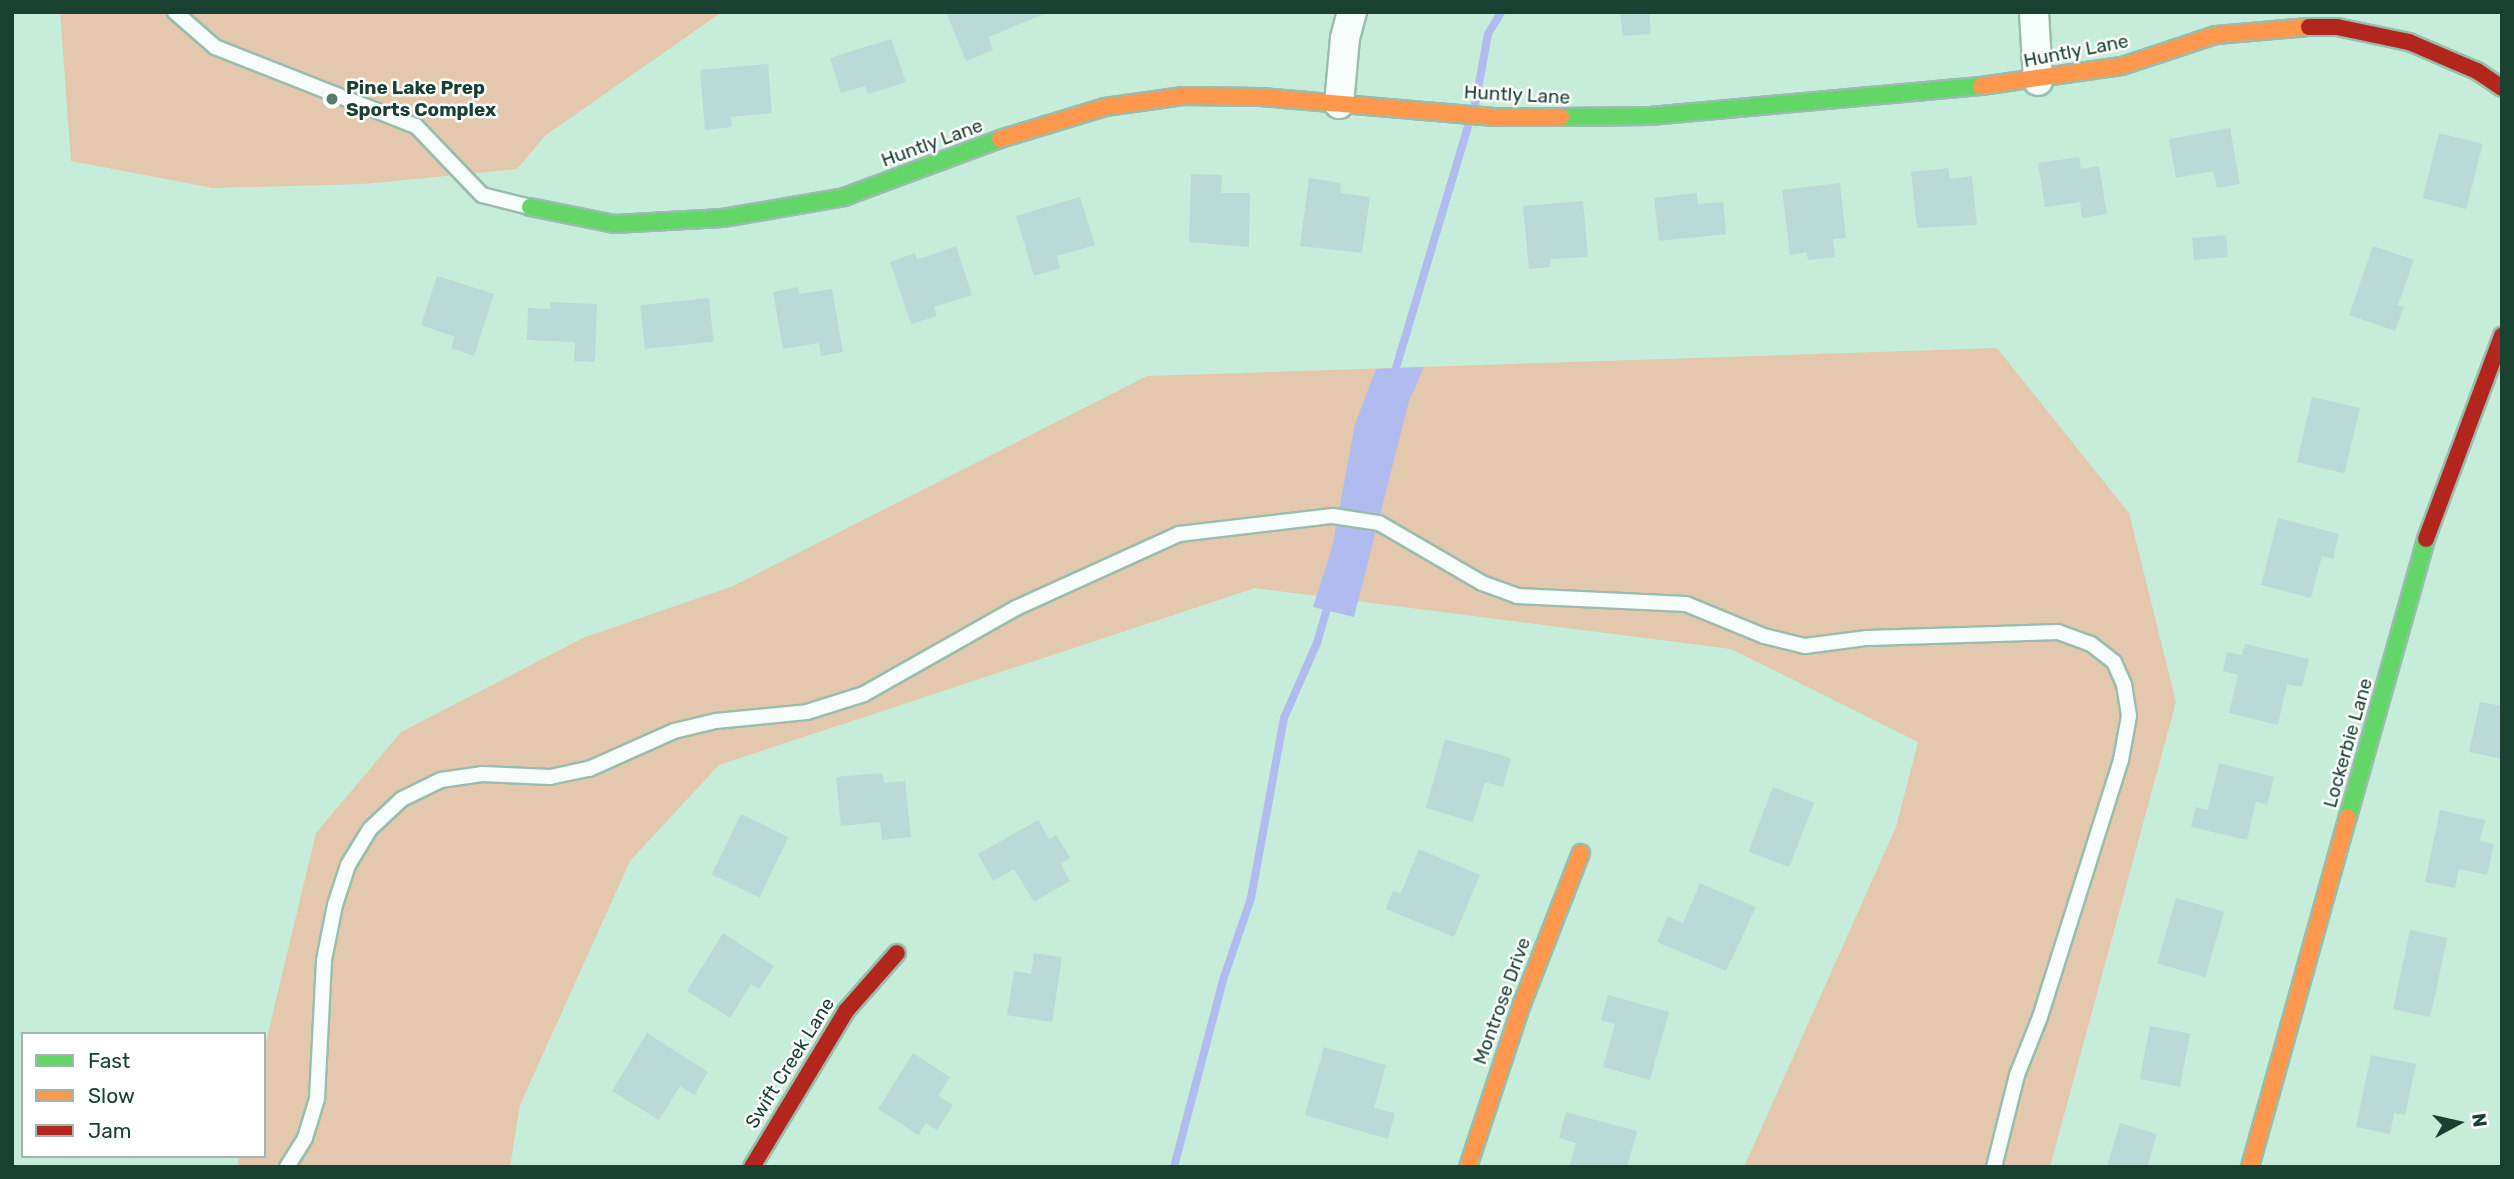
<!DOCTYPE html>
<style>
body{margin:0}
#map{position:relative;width:2514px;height:1179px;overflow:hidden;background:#c6edda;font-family:Rubik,sans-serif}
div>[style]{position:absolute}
.green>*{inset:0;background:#e3c8ad}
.water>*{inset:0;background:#b0bbf0}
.stream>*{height:8px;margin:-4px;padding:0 4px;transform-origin:4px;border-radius:4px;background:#b0bbf0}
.building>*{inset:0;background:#b9dad7;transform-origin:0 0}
.roads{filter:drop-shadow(2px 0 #99bdad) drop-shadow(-2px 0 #99bdad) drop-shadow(0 2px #99bdad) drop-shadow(0 -2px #99bdad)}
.lane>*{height:14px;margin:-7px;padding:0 7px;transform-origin:7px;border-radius:7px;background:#f6fcf9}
.street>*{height:28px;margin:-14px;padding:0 14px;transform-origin:14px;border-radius:14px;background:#f6fcf9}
.fast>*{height:16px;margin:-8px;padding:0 8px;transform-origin:8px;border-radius:8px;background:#63d668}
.slow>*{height:16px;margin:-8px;padding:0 8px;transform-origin:8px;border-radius:8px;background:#ff974d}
.jam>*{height:16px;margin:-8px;padding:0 8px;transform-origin:8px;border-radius:8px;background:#b3261e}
.dots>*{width:19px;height:19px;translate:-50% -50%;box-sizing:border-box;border:4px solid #fff;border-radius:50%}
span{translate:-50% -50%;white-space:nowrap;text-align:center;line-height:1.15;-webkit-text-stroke:5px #fff;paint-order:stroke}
.street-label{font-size:19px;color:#194131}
.poi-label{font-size:19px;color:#194131;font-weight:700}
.left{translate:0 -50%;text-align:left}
.frame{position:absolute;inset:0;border:14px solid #194131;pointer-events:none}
.legend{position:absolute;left:21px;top:1032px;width:245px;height:126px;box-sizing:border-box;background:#fff;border:2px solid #a3b3ad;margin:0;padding:9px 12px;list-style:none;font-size:21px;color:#194131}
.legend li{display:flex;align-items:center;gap:14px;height:35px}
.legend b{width:35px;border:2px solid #a3b3ad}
.north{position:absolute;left:2423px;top:1088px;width:70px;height:70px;-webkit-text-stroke:5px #fff;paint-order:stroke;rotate:82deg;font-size:19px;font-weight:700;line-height:28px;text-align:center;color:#194131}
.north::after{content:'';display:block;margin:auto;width:24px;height:32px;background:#194131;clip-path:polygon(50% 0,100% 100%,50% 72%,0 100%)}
</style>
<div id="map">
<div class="green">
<i style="clip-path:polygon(60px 12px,722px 12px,546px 135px,517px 169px,364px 184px,213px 188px,71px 161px)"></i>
<i style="clip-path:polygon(1997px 348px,2129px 513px,2176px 702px,2050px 1167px,1744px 1167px,1896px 827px,1918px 742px,1731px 649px,1255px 588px,719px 765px,630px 861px,520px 1105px,510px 1167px,237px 1167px,239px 1156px,264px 1156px,264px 1050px,316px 833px,401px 732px,583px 638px,733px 586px,1147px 376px)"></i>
</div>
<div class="water">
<i style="clip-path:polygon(1424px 367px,1409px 401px,1354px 617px,1313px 607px,1332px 548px,1355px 424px,1376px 369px)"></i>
</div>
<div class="stream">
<i style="left:1475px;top:105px;width:72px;rotate:-79.6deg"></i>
<i style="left:1488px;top:34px;width:26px;rotate:-59deg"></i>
<i style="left:1393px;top:378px;width:262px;rotate:-73.4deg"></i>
<i style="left:1174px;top:1167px;width:193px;rotate:-75.3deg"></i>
<i style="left:1223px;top:980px;width:87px;rotate:-71.1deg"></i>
<i style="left:1251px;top:898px;width:183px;rotate:-79.6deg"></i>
<i style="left:1284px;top:718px;width:82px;rotate:-66.3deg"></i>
<i style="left:1317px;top:643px;width:43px;rotate:-73.7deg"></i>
</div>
<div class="building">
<i style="clip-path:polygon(946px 12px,1047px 12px,1047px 13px,988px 37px,993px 50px,966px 61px)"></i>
<i style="clip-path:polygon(1620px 12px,1649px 12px,1651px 34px,1623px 36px)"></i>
<i style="clip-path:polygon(891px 39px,906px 82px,868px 94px,865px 86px,841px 93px,830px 58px)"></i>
<i style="clip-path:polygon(768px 64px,772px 113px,731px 117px,732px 127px,705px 130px,700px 70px)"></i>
<i style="clip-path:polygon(2230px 128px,2240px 184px,2217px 188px,2213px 171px,2176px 178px,2169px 139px)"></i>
<i style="left:2439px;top:133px;width:45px;height:67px;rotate:14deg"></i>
<i style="clip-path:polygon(2079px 157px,2081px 169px,2099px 166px,2107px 214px,2082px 218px,2080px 202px,2045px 207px,2038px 163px)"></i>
<i style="clip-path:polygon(1948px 168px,1950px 179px,1972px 176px,1977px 225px,1917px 228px,1911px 172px)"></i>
<i style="clip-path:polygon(1191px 174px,1222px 175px,1221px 193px,1250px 193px,1249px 247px,1189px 242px)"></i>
<i style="clip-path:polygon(1309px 178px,1341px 183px,1340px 193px,1370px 197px,1362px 253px,1300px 246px)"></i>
<i style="clip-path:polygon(1840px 183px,1846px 238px,1833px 239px,1835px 257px,1808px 260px,1807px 252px,1790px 255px,1782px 190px)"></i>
<i style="clip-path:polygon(1697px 193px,1698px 204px,1723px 202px,1726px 234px,1659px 241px,1654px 198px)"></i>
<i style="clip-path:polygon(1080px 197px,1095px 245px,1057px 256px,1060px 268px,1034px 276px,1016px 216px)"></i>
<i style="clip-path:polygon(1583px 201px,1588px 257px,1550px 259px,1550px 267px,1529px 269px,1523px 206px)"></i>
<i style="left:2226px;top:235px;width:22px;height:34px;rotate:85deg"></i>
<i style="clip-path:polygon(956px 246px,972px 295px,934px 307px,937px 316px,911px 324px,890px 262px,915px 253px,917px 260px)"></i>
<i style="clip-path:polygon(2373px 246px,2414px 260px,2398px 305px,2404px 307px,2395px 331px,2349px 315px)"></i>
<i style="clip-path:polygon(437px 276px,494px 294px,474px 356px,451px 348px,455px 337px,421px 325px)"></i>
<i style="clip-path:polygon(798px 287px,799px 294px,832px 289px,843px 352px,821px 356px,819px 343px,783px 349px,773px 292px)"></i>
<i style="left:709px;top:298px;width:44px;height:69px;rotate:84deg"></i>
<i style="clip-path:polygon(550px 302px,597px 304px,595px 362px,574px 361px,575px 342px,527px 340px,528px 308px,550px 309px)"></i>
<i style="left:2312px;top:397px;width:49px;height:67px;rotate:13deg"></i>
<i style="clip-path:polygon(2278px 518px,2339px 534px,2333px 559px,2322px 556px,2311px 598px,2261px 585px)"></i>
<i style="clip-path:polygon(2245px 644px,2309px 659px,2302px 687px,2287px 684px,2278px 725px,2229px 713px,2238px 675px,2223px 671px,2227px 652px,2242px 655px)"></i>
<i style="clip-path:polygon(2480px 702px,2502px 706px,2502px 759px,2469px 752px)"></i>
<i style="clip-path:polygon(1445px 739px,1511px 758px,1503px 787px,1485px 782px,1473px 822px,1426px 808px)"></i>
<i style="clip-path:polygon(2219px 763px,2274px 777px,2267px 805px,2256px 802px,2247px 840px,2191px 827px,2196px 807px,2208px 810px)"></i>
<i style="clip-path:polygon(882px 773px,884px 783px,905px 781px,911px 837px,882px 840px,880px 822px,841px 826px,836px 777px)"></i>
<i style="left:1773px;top:787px;width:44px;height:69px;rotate:21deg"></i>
<i style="clip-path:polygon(2440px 810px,2485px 820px,2480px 841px,2494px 844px,2487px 875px,2459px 869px,2455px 888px,2425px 882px)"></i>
<i style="left:741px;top:814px;width:53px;height:67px;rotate:26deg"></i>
<i style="clip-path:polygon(1038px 820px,1049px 839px,1056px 834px,1070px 858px,1061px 864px,1070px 881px,1034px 902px,1014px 869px,993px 881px,978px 854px)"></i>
<i style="clip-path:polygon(1419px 849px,1480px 875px,1454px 937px,1386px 909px,1393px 891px,1401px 893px)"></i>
<i style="clip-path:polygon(1700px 883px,1756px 907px,1726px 971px,1657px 942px,1668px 916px,1683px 923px)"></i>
<i style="left:2176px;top:898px;width:50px;height:68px;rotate:16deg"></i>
<i style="left:2410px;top:930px;width:38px;height:81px;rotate:12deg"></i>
<i style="clip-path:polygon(723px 933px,774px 966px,759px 989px,751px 984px,730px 1018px,687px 991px)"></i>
<i style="clip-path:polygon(1034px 953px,1062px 957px,1052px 1022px,1007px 1015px,1014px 971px,1031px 974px)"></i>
<i style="clip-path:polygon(1608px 995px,1669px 1012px,1650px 1080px,1603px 1067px,1615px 1024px,1601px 1020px)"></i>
<i style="left:2150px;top:1026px;width:41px;height:54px;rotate:11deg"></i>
<i style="clip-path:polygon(647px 1033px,708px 1072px,694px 1095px,680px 1086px,659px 1120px,612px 1091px)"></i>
<i style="clip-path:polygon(1324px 1047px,1386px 1065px,1374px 1108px,1395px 1113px,1388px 1139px,1305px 1115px)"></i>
<i style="clip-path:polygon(913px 1053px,950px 1077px,938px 1096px,953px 1105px,937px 1130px,926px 1123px,918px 1135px,878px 1109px)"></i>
<i style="clip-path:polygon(2371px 1055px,2416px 1064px,2405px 1115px,2394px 1113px,2390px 1134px,2356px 1127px)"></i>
<i style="clip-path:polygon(1566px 1112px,1637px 1131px,1627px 1167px,1569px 1167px,1576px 1143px,1559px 1138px)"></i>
<i style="clip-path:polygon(2120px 1123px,2157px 1134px,2147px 1167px,2107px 1167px)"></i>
</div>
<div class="roads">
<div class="lane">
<i style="left:175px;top:12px;width:53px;rotate:41.2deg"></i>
<i style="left:215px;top:47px;width:216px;rotate:21.5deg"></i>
<i style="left:416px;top:126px;width:95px;rotate:46.3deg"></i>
<i style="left:482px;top:195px;width:49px;rotate:14deg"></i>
<i style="left:287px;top:1167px;width:34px;rotate:-58deg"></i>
<i style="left:305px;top:1138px;width:41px;rotate:-72.9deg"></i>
<i style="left:317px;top:1099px;width:139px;rotate:-87.1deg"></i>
<i style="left:324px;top:960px;width:56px;rotate:-78.7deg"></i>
<i style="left:335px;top:905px;width:42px;rotate:-72deg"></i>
<i style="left:348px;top:865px;width:42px;rotate:-58.6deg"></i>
<i style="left:370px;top:829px;width:44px;rotate:-43.2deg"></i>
<i style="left:402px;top:799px;width:43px;rotate:-26deg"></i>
<i style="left:441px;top:780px;width:41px;rotate:-8.3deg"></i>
<i style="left:482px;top:774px;width:68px;rotate:2.5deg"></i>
<i style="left:550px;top:777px;width:40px;rotate:-12deg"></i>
<i style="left:589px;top:769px;width:93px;rotate:-24.1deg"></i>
<i style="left:674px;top:731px;width:43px;rotate:-13.4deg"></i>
<i style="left:716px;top:721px;width:91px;rotate:-5.6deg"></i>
<i style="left:807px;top:712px;width:60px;rotate:-17.5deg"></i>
<i style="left:864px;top:694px;width:175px;rotate:-29.5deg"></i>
<i style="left:1016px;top:608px;width:179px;rotate:-24.4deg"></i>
<i style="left:1179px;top:534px;width:155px;rotate:-6.7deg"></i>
<i style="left:1333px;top:516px;width:47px;rotate:8.7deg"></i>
<i style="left:1379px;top:523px;width:119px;rotate:30.2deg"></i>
<i style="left:1482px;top:583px;width:37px;rotate:20deg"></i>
<i style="left:1517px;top:596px;width:169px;rotate:2.7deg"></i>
<i style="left:1686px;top:604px;width:84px;rotate:22.3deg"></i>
<i style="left:1764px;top:636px;width:42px;rotate:13.7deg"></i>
<i style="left:1805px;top:646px;width:63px;rotate:-7.4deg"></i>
<i style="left:1867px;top:638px;width:191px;rotate:-1.8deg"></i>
<i style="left:2058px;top:632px;width:35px;rotate:20deg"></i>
<i style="left:2091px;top:644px;width:29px;rotate:38deg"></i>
<i style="left:2114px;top:662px;width:24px;rotate:66deg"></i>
<i style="left:2124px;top:684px;width:32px;rotate:81deg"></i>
<i style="left:2129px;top:716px;width:45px;rotate:100.3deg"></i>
<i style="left:2121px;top:760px;width:269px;rotate:107.5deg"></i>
<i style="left:2040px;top:1017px;width:62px;rotate:111.6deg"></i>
<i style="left:2017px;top:1075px;width:95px;rotate:104deg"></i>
</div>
<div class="street">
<i style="left:2034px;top:12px;width:69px;rotate:86.7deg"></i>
<i style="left:1339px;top:104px;width:66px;rotate:-84.8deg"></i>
<i style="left:1345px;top:38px;width:27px;rotate:-75deg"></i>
</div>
<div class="fast">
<i style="left:1561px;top:117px;width:89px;rotate:-0.6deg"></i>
<i style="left:1650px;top:116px;width:332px;rotate:-5.2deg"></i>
<i style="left:530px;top:207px;width:86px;rotate:11.4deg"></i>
<i style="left:614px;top:224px;width:109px;rotate:-3.2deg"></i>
<i style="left:723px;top:218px;width:123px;rotate:-9.8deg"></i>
<i style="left:844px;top:197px;width:166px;rotate:-20.4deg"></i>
<i style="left:2348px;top:817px;width:289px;rotate:-74.3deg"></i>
</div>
<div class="slow">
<i style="left:1981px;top:86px;width:142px;rotate:-8.1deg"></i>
<i style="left:2122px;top:66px;width:99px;rotate:-18.3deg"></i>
<i style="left:2216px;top:35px;width:93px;rotate:-4.9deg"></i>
<i style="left:1000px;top:139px;width:110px;rotate:-16.9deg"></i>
<i style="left:1105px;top:107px;width:79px;rotate:-8deg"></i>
<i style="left:1183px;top:96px;width:78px;rotate:0.7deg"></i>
<i style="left:1261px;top:97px;width:234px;rotate:4.9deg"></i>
<i style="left:1494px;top:117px;width:67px"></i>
<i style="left:1468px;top:1167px;width:172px;rotate:-71.7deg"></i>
<i style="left:1522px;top:1004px;width:162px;rotate:-68.7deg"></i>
<i style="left:2250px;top:1167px;width:363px;rotate:-74.4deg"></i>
</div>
<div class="jam">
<i style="left:2309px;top:27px;width:28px"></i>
<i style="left:2337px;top:27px;width:74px;rotate:11.8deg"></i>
<i style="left:2409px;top:42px;width:74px;rotate:23.1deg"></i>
<i style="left:2477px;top:71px;width:30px;rotate:34deg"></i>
<i style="left:2426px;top:539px;width:217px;rotate:-69.5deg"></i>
<i style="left:752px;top:1167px;width:182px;rotate:-58.9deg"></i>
<i style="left:846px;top:1011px;width:77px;rotate:-48.7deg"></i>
</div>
</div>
<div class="dots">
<i style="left:332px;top:99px;background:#567d6c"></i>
</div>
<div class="street-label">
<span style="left:2076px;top:51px;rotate:-11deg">Huntly Lane</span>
<span style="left:1517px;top:95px;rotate:3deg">Huntly Lane</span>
<span style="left:932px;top:143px;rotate:-20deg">Huntly Lane</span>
<span style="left:2348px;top:743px;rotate:-74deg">Lockerbie Lane</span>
<span style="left:1502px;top:1001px;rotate:-70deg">Montrose Drive</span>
<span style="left:790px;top:1063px;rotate:-58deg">Swift Creek Lane</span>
</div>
<div class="poi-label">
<span class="left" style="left:346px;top:99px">Pine Lake Prep<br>Sports Complex</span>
</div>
<div class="frame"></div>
<ul class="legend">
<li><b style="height:9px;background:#63d668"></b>Fast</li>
<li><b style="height:9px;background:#ff974d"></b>Slow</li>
<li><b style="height:9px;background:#b3261e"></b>Jam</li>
</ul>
<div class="north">N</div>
</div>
